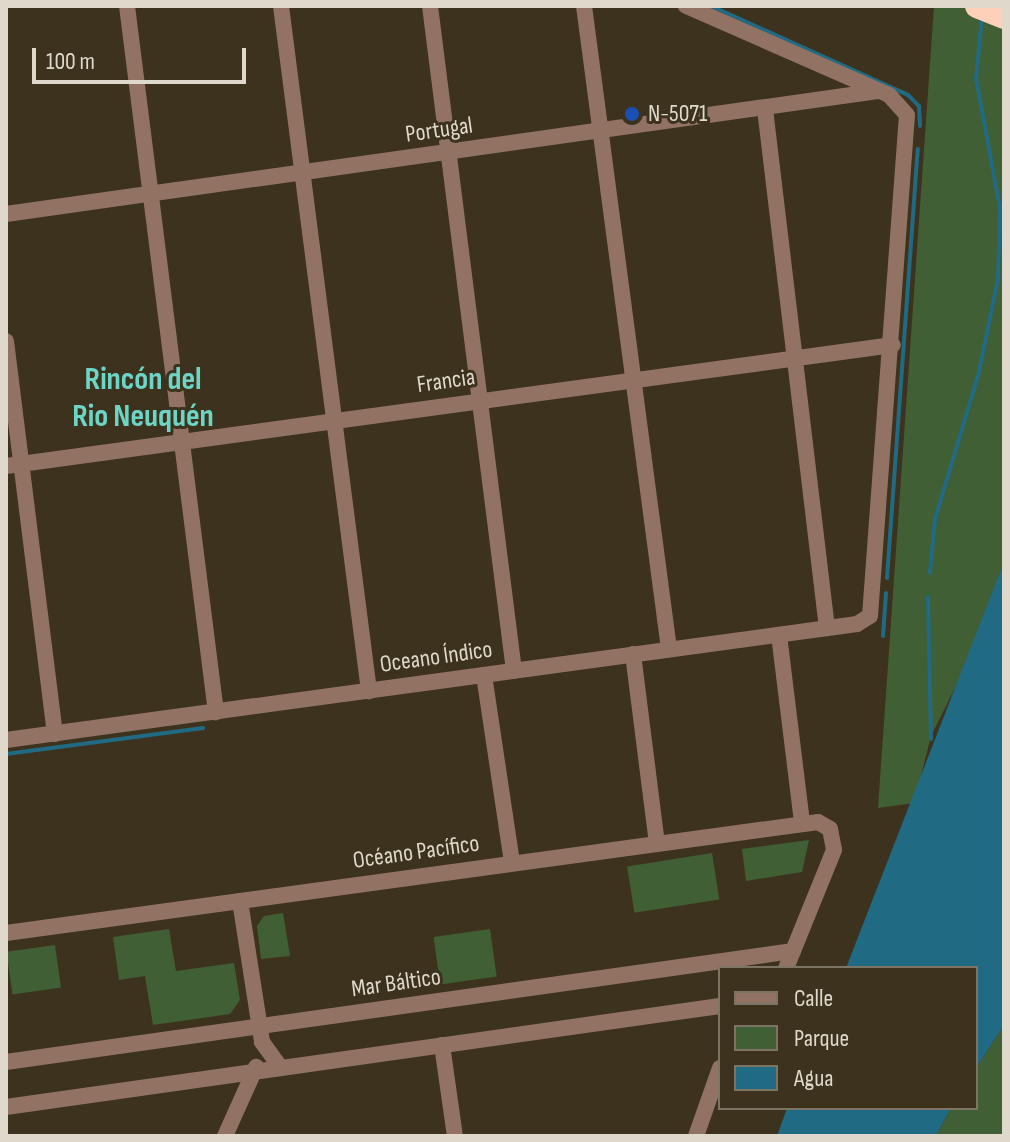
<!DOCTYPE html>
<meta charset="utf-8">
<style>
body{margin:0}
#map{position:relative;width:1010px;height:1142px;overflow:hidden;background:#3c321d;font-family:"Sofia Sans Condensed",sans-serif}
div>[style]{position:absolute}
.green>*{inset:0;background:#415f34;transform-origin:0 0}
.water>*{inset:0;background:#206a83}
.stream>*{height:4px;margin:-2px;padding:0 2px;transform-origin:2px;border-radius:2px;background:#206a83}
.minor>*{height:16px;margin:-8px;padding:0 8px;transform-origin:8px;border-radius:8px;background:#917263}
.highway>*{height:24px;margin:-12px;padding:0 12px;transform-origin:12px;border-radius:12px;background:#fed0b9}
.dots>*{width:22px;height:22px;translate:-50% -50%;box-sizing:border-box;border:4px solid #3c321d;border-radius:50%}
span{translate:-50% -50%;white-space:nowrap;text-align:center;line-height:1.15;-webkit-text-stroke:6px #3c321d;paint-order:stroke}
.poi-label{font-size:24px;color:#dfd9cc}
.left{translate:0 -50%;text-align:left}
.street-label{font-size:24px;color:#dfd9cc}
.district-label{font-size:32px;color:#6dd5c5;font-weight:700}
.frame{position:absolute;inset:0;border:8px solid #dfd9cc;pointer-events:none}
.legend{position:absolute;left:718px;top:966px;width:260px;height:144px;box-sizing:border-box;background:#3c321d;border:2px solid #7d7563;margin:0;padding:10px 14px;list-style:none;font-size:24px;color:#dfd9cc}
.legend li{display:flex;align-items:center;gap:16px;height:40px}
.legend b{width:40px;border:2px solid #7d7563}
.scale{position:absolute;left:32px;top:48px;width:214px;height:36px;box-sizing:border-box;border:4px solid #dfd9cc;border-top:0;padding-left:10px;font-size:24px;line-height:28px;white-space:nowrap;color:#dfd9cc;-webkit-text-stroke:6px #3c321d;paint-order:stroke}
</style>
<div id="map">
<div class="green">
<i style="clip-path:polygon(934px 6px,1004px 6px,1004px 562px,971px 656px,931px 736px,914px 803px,878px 808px)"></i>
<i style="clip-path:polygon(809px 840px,802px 872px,746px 881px,742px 849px)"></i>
<i style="left:712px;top:853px;width:47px;height:86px;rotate:81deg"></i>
<i style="clip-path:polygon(283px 913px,290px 956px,261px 959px,257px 926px,264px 916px)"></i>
<i style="clip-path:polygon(169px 929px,176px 971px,234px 963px,240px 1000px,230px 1014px,153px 1025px,145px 976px,119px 980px,113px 937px)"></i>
<i style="left:490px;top:929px;width:48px;height:57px;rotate:82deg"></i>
<i style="left:55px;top:945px;width:43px;height:49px;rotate:82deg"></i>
<i style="clip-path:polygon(1004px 1025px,1004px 1136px,936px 1136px,951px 1108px,976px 1108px,976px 1068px)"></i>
</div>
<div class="water">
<i style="clip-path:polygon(1004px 562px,1004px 1025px,976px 1068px,976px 968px,846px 968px)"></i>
<i style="clip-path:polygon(787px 1108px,951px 1108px,936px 1136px,777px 1136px)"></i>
</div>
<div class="stream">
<i style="left:711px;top:6px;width:216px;rotate:24.3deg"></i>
<i style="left:908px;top:95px;width:16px;rotate:45deg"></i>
<i style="left:919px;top:106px;width:20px;rotate:87deg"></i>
<i style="left:930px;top:573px;width:54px;rotate:-84.7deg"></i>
<i style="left:935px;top:519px;width:153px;rotate:-73.3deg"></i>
<i style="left:979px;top:372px;width:95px;rotate:-78.5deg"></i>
<i style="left:998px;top:279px;width:71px;rotate:-88.4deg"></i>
<i style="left:1000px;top:208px;width:131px;rotate:-100.5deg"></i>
<i style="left:976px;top:79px;width:63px;rotate:-84.6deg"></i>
<i style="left:887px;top:578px;width:430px;rotate:-85.9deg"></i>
<i style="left:928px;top:597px;width:142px;rotate:88.8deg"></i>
<i style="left:883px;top:636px;width:43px;rotate:-86deg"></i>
<i style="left:6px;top:754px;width:199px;rotate:-7.5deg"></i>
</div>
<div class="minor">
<i style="left:127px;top:6px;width:712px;rotate:82.82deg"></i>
<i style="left:281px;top:6px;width:691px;rotate:82.68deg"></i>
<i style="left:430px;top:6px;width:670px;rotate:82.8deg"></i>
<i style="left:584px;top:6px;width:649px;rotate:82.47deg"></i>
<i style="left:765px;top:109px;width:523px;rotate:83.19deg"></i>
<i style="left:6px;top:214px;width:882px;rotate:-8.02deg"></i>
<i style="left:6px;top:341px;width:396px;rotate:82.9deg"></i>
<i style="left:6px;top:466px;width:895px;rotate:-7.77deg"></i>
<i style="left:779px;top:635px;width:188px;rotate:83deg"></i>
<i style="left:633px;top:654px;width:191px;rotate:82.8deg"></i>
<i style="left:484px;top:675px;width:190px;rotate:81.5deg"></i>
<i style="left:6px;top:740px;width:859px;rotate:-7.76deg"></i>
<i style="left:857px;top:624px;width:15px;rotate:-32deg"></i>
<i style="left:870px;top:616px;width:502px;rotate:-85.78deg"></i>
<i style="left:907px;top:115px;width:27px;rotate:-132deg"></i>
<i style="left:889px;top:95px;width:222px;rotate:-156.3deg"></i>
<i style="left:240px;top:901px;width:143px;rotate:81.1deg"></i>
<i style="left:262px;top:1042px;width:32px;rotate:54deg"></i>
<i style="left:6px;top:933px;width:820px;rotate:-7.78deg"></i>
<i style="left:818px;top:822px;width:14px;rotate:30deg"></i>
<i style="left:830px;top:829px;width:21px;rotate:79deg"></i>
<i style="left:834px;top:850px;width:127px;rotate:112.1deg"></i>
<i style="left:442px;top:1045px;width:92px;rotate:81.9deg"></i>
<i style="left:6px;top:1062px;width:795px;rotate:-8.03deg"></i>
<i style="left:6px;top:1107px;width:721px;rotate:-8.05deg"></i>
<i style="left:225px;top:1136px;width:76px;rotate:-65.8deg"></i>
<i style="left:696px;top:1136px;width:72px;rotate:-70.6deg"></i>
</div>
<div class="highway">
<i style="left:977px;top:6px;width:29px;rotate:22deg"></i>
</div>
<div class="dots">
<i style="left:632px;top:114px;background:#1a4fb4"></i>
</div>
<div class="poi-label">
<span class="left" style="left:648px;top:114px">N-5071</span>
</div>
<div class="street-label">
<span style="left:439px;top:130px;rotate:-8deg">Portugal</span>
<span style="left:446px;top:381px;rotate:-8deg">Francia</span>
<span style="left:436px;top:657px;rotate:-8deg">Oceano Índico</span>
<span style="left:416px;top:852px;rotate:-8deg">Océano Pacífico</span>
<span style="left:396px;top:983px;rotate:-8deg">Mar Báltico</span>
</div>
<div class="district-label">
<span style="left:143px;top:399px">Rincón del<br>Rio Neuquén</span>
</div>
<div class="frame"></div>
<ul class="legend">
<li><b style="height:10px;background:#917263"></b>Calle</li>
<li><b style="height:22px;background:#415f34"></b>Parque</li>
<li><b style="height:22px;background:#206a83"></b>Agua</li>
</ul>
<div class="scale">100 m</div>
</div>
